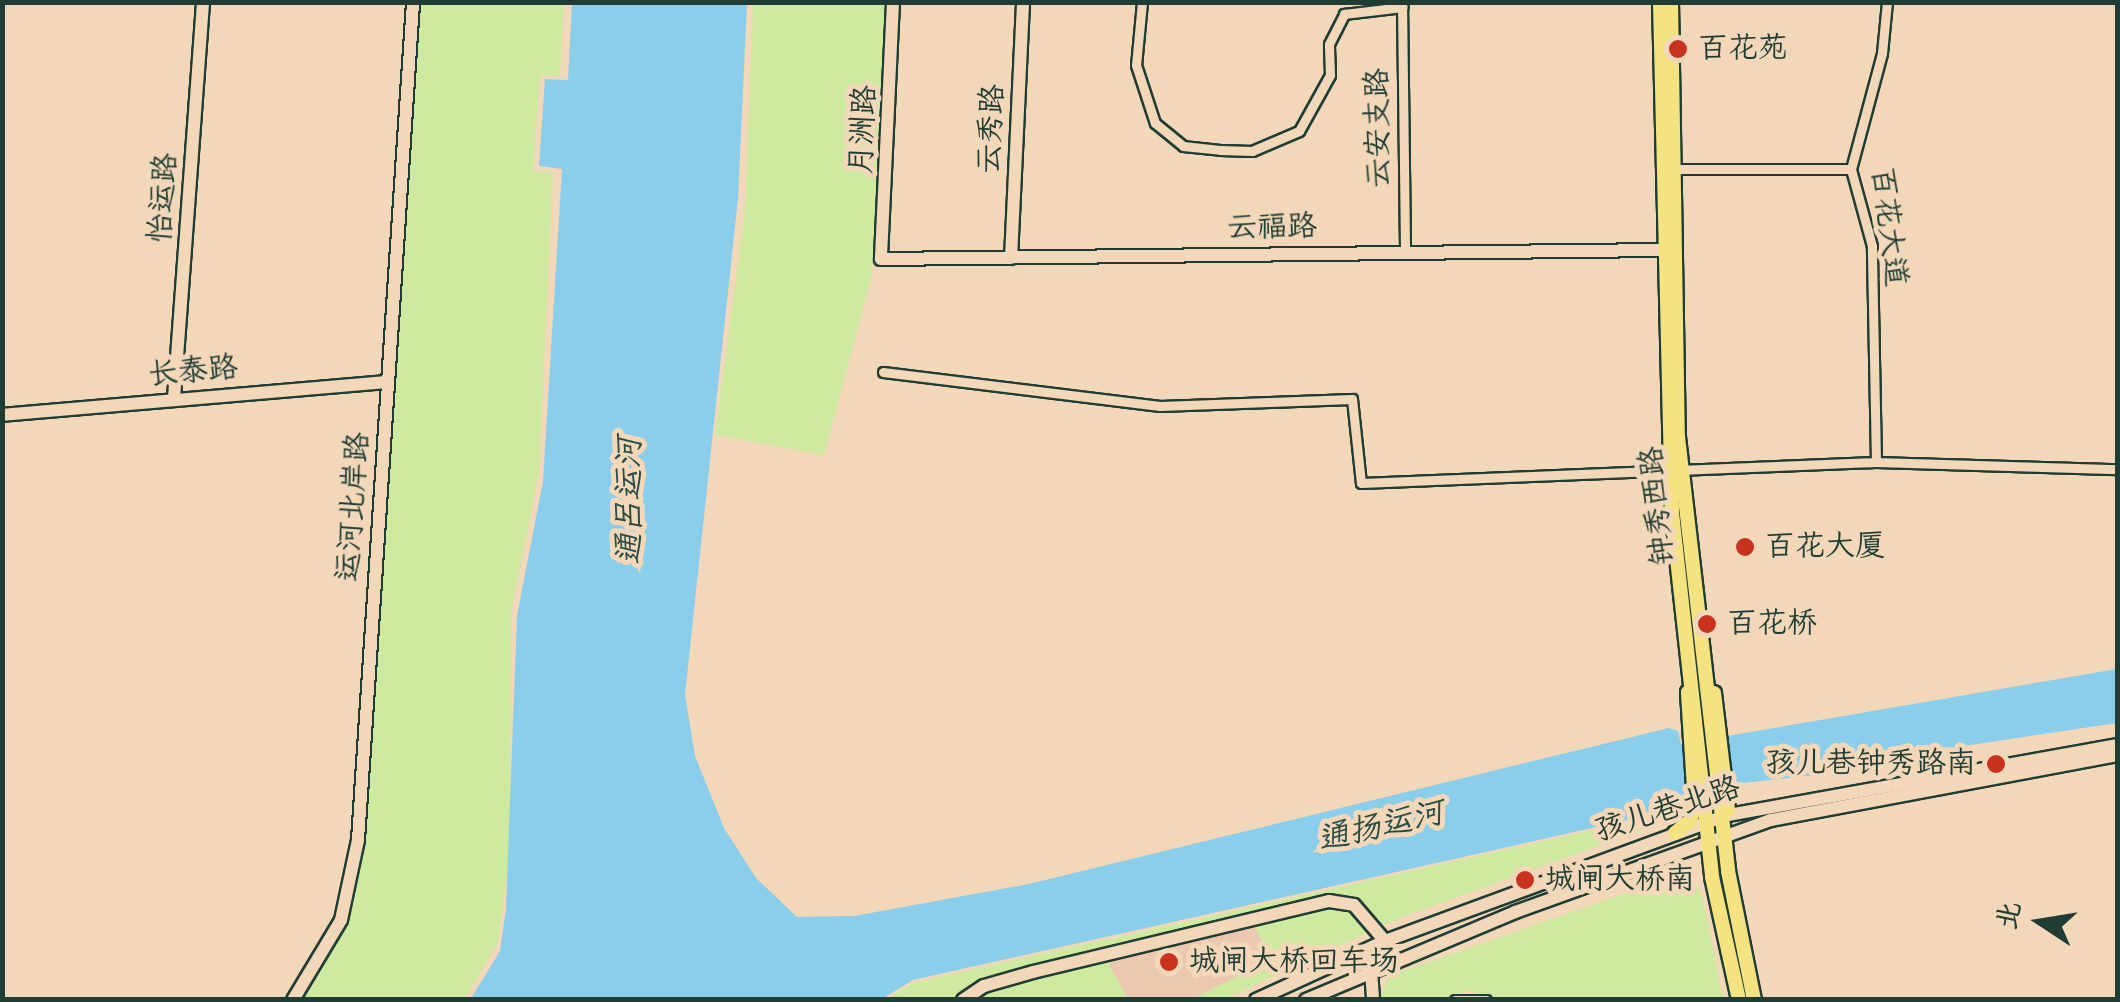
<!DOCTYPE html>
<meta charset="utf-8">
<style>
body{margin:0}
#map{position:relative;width:2120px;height:1002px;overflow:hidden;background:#f3d7b9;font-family:Kalam,"LXGW WenKai TC",sans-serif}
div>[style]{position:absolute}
.built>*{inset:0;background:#edc8b0}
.green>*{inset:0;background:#ceeaa1}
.water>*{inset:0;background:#8aceeb}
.roads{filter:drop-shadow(2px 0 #1f3d34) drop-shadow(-2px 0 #1f3d34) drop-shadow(0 2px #1f3d34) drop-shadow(0 -2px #1f3d34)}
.street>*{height:9px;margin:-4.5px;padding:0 4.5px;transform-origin:4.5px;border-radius:4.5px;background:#f3d7b9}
.secondary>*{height:12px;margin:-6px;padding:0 6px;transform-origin:6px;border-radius:6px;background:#f3d7b9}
.primary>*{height:14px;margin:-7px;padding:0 7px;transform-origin:7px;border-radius:7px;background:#f5e382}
.dots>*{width:28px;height:28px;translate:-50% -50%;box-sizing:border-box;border:5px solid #f3d7b9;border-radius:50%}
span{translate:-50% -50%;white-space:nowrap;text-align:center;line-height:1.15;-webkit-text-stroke:10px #f3d7b9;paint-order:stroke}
.poi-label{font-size:30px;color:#1f3d34}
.left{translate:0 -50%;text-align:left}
.right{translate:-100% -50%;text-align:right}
.street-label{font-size:30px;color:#1f3d34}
.water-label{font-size:32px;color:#2a4c46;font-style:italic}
.frame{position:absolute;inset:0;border:5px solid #1f3d34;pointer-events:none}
.north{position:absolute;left:1990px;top:872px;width:100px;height:100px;-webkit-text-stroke:8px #f3d7b9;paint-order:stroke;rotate:282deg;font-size:28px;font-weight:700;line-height:40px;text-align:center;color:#1f3d34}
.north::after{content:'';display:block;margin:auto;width:35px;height:45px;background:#1f3d34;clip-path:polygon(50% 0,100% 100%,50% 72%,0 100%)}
</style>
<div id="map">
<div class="built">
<i style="clip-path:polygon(1254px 921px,1270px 960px,1192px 1000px,1128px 999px,1107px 964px)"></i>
</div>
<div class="green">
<i style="clip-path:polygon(419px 3px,564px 3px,560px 76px,540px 75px,533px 171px,553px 173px,539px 472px,511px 614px,510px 853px,498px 942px,464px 999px,299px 1000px,342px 929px,362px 848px)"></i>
<i style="clip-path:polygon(753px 3px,892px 3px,872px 274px,824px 455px,715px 435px,745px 211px)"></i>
<i style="clip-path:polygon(1670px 813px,1667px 821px,1400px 918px,1224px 999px,1192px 999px,1270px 960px,1253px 921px,1108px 963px,1128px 999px,886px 1000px,913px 983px)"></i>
<i style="clip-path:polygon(1677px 875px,1692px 879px,1703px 898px,1723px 999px,1496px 1000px,1469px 990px,1441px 999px,1379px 1000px,1389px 976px)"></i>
</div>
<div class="water">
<i style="clip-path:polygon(572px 3px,747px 3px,738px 198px,685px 695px,695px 756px,724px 828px,756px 878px,797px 917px,854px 916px,1029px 884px,1669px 728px,1678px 731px,1681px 744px,2117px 669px,2117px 723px,1937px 750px,1872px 769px,1687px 789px,1682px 808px,913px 980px,882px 999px,470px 1000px,500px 951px,506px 909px,517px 616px,543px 481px,562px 169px,539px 166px,545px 79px,568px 80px)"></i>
</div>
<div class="roads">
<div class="street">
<i style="left:1142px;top:2px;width:63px;rotate:95.4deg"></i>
<i style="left:1136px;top:65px;width:61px;rotate:71.9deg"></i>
<i style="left:1155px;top:123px;width:36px;rotate:39deg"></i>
<i style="left:1183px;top:146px;width:37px;rotate:6deg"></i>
<i style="left:1220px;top:150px;width:32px;rotate:2deg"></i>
<i style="left:1252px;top:151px;width:51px;rotate:-23.1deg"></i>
<i style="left:1299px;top:131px;width:64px;rotate:-61deg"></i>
<i style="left:1330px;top:75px;width:31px;rotate:-92deg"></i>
<i style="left:1329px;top:44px;width:34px;rotate:-63deg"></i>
<i style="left:1402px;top:2px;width:251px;rotate:89.3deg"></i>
<i style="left:1344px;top:14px;width:59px;rotate:-6.8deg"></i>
<i style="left:1669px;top:169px;width:182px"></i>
<i style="left:883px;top:372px;width:279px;rotate:7deg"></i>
<i style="left:1160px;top:406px;width:192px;rotate:-2.1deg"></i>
<i style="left:1352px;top:399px;width:84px;rotate:83.9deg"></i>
<i style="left:1361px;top:483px;width:515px;rotate:-2.34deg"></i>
<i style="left:1876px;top:462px;width:242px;rotate:1.7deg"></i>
<i style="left:1876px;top:462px;width:216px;rotate:-91.1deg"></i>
<i style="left:1872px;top:246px;width:80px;rotate:-105.3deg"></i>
<i style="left:1851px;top:169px;width:120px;rotate:-75deg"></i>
<i style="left:1882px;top:53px;width:51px;rotate:-84.4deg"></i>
<i style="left:1455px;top:1000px;width:31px"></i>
</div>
<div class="secondary">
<i style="left:893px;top:2px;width:257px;rotate:92.7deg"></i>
<i style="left:881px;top:259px;width:783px;rotate:-0.66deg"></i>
<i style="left:1011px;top:258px;width:256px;rotate:-87.3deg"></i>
<i style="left:174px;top:398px;width:397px;rotate:-85.8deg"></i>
<i style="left:2px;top:415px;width:386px;rotate:-4.9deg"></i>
<i style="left:1371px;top:970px;width:30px;rotate:86deg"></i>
<i style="left:293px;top:1000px;width:93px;rotate:-59deg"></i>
<i style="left:341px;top:920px;width:82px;rotate:-78deg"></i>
<i style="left:358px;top:840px;width:840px;rotate:-86.24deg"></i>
<i style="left:963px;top:1000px;width:25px;rotate:-34deg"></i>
<i style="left:984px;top:986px;width:51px;rotate:-15.9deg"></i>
<i style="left:1033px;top:972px;width:304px;rotate:-13.5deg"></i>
<i style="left:1329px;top:901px;width:25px;rotate:9deg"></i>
<i style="left:1354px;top:905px;width:48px;rotate:49.3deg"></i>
<i style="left:1256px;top:1000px;width:142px;rotate:-24.6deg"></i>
<i style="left:1385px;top:941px;width:365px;rotate:-20.2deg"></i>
<i style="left:1728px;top:815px;width:396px;rotate:-10.2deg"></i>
<i style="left:1306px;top:1000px;width:227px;rotate:-22.8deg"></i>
<i style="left:1515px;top:912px;width:272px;rotate:-19.8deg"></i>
<i style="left:1771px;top:820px;width:353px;rotate:-10.6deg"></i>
</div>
<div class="primary">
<i style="left:1660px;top:2px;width:511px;rotate:88.65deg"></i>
<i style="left:1672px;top:513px;width:366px;rotate:83.7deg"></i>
<i style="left:1712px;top:877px;width:126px;rotate:77.6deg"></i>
<i style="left:1671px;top:2px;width:435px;rotate:89.1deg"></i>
<i style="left:1678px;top:437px;width:437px;rotate:83.4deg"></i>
<i style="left:1728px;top:871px;width:132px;rotate:78.6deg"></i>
<i style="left:1714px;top:693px;width:118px;rotate:83.2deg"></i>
<i style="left:1675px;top:833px;width:19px;rotate:-39deg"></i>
<i style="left:1690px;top:821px;width:18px;rotate:-74deg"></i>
<i style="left:1695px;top:804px;width:112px;rotate:-93.6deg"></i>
</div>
</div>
<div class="dots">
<i style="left:1678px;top:49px;background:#c8321e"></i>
<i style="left:1745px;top:547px;background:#c8321e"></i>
<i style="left:1707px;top:624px;background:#c8321e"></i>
<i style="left:1996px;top:764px;background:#c8321e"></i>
<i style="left:1525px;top:880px;background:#c8321e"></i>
<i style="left:1169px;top:962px;background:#c8321e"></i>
</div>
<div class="poi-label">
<span class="left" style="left:1698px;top:49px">百花苑</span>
<span class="left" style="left:1765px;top:547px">百花大厦</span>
<span class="left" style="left:1727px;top:624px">百花桥</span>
<span class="right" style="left:1976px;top:764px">孩儿巷钟秀路南</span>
<span class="left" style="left:1545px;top:880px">城闸大桥南</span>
<span class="left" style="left:1189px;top:962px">城闸大桥回车场</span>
</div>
<div class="street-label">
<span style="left:1379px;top:128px;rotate:-91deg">云安支路</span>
<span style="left:992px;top:129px;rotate:-87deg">云秀路</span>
<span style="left:864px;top:130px;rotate:-87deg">月洲路</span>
<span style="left:164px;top:198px;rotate:-86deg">怡运路</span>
<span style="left:1888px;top:227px;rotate:83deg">百花大道</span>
<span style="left:1272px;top:228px;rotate:-1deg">云福路</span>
<span style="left:193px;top:372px;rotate:-5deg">长泰路</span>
<span style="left:1658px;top:506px;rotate:-96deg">钟秀西路</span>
<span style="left:354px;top:507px;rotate:-86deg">运河北岸路</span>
<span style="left:1668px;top:810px;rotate:-18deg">孩儿巷北路</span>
</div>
<div class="water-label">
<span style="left:631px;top:501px;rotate:-90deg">通吕运河</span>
<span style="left:1381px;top:828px;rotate:-13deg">通扬运河</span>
</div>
<div class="frame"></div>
<div class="north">北</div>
</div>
